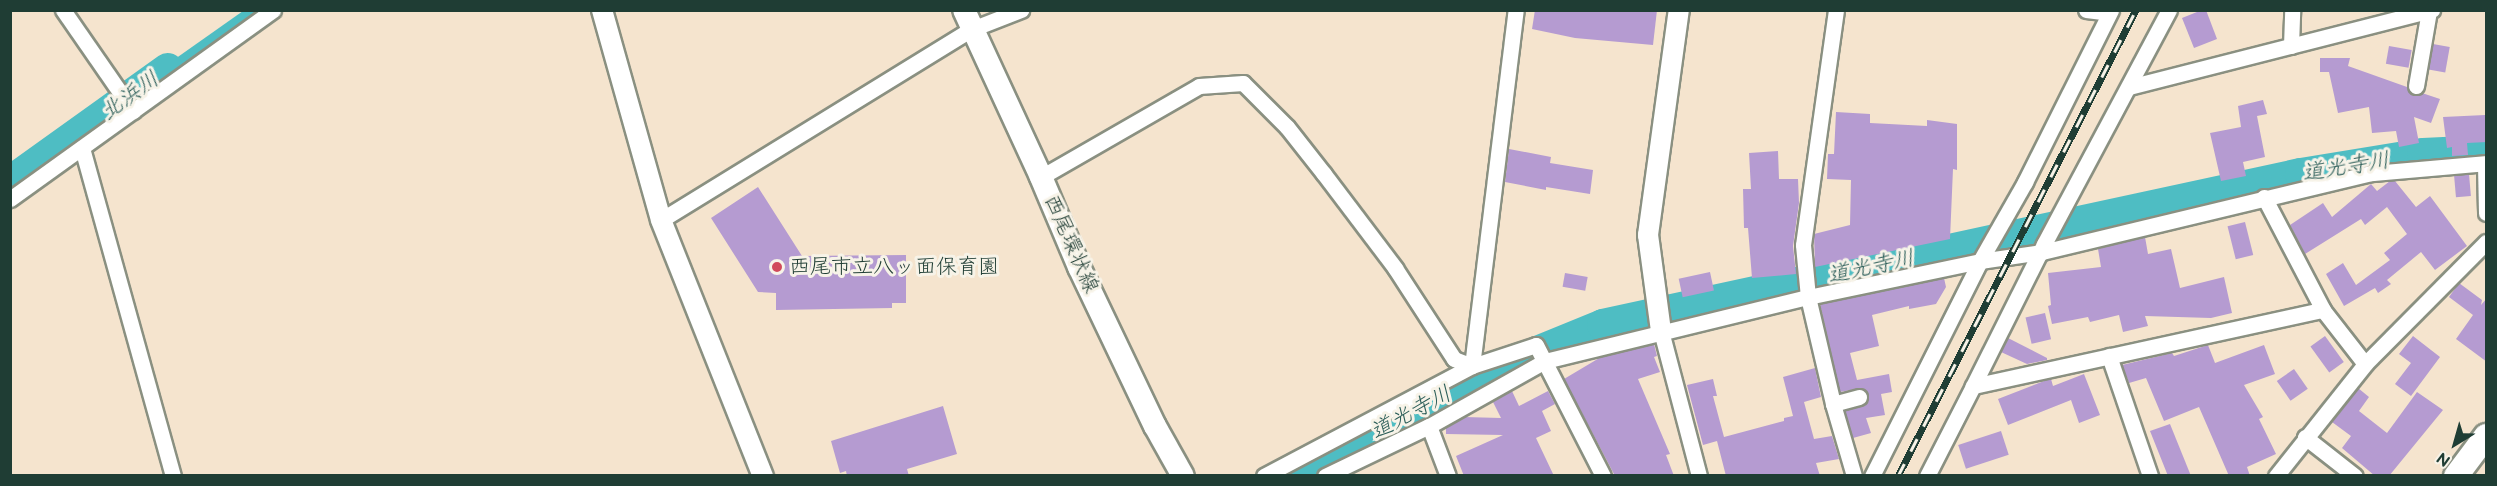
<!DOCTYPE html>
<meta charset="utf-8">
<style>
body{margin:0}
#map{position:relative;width:2497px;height:486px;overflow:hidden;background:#f5e4ce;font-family:"Balsamiq Sans","Klee One",sans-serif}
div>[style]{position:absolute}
.water>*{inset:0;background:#4ebdc3}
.river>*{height:32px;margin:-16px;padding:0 16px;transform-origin:16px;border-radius:16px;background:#4ebdc3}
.building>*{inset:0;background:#b59bd1;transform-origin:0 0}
.roads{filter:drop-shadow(2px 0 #8a9081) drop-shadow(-2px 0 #8a9081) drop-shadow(0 2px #8a9081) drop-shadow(0 -2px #8a9081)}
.minor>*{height:15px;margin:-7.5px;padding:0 7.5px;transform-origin:7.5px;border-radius:7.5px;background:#fff}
.tertiary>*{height:20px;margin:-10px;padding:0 10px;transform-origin:10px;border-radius:10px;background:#fff}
.secondary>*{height:22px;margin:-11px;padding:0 11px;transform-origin:11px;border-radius:11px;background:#fff}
.primary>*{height:24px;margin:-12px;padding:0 12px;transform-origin:12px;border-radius:12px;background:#fff}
.rail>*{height:7px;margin-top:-3.5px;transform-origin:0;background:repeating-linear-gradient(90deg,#f7f3e8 0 14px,#1f3d34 0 28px);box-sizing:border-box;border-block:2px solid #1f3d34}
.dots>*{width:16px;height:16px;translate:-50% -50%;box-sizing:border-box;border:3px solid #f7f3e8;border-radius:50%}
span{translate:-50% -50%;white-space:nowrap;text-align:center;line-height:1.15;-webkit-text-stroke:6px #f7f3e8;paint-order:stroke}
.street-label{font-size:21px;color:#1f3d34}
.poi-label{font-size:21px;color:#1f3d34}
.left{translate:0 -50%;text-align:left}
.water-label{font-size:22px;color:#2b5d58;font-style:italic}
.frame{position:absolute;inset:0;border:12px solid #1f3d34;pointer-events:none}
.north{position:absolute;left:2425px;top:414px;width:60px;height:60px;-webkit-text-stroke:4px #f7f3e8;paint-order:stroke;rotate:217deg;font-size:16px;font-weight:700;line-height:24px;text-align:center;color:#1f3d34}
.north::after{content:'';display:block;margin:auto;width:21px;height:27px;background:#1f3d34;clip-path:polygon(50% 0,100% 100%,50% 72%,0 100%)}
</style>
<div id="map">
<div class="water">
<i style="clip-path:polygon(243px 11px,260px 11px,137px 99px,131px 90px)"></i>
<i style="clip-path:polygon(51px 147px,55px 159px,11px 192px,11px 175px)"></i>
</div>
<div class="river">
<i style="left:10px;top:182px;width:194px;rotate:-35.6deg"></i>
<i style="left:1284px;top:476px;width:134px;rotate:-25.2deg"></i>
<i style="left:1405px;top:419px;width:85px;rotate:-30.5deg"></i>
<i style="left:1478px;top:376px;width:135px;rotate:-22.2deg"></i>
<i style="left:1603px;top:325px;width:714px;rotate:-12.21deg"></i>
<i style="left:2301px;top:174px;width:124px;rotate:-9.3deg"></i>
<i style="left:2423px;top:154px;width:63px;rotate:-2.7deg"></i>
</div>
<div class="building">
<i style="clip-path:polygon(1535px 10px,1657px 10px,1653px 45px,1575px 38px,1532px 29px)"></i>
<i style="clip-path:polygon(2202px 10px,2206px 10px,2217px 39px,2194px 48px,2182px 18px)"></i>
<i style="left:2433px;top:44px;width:17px;height:26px;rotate:10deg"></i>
<i style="left:2389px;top:46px;width:23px;height:18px;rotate:10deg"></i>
<i style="clip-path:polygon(2320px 58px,2350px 58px,2348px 66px,2407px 87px,2414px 95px,2422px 93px,2440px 99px,2431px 123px,2414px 117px,2419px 143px,2399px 147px,2396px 131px,2372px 133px,2369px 107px,2338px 113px,2329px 72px,2320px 72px)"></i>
<i style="clip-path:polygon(2263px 100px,2267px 114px,2257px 116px,2265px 157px,2243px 162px,2246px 176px,2221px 181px,2210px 133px,2241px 127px,2238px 106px)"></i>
<i style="clip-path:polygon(1836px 112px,1870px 114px,1870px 123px,1927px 126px,1927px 120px,1957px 124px,1957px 170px,1953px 169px,1950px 239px,1815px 267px,1814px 234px,1850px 225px,1851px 180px,1827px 179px,1828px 154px,1834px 154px)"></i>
<i style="clip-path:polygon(2485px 115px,2487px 142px,2467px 143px,2468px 155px,2452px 156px,2452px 147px,2447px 148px,2443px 117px)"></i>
<i style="clip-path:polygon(1509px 149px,1551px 157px,1550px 163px,1593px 170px,1590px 194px,1546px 187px,1546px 190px,1505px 182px)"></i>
<i style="clip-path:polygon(1778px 151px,1779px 179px,1798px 179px,1799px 203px,1793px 246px,1796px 274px,1752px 278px,1748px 228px,1744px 228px,1743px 189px,1751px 189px,1749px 153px)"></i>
<i style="left:2469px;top:174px;width:22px;height:15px;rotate:85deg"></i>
<i style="clip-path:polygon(2390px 181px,2395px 181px,2416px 207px,2430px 196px,2467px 246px,2435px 270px,2421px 252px,2387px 280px,2391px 284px,2378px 293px,2375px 288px,2344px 306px,2326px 274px,2343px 263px,2356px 285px,2390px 260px,2384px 253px,2407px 234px,2387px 207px,2365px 225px,2361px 219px,2305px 254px,2290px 225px,2323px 203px,2332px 217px,2371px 184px,2377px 191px)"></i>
<i style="clip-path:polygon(758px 187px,802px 256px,906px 255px,906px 303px,892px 303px,892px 308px,776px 310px,776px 293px,758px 292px,711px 218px)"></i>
<i style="left:2245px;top:222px;width:34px;height:18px;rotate:76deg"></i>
<i style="clip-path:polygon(2145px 237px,2148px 254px,2171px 249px,2180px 288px,2224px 277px,2232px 313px,2211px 318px,2145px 316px,2148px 326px,2123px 332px,2119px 315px,2090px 322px,2088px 317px,2052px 324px,2048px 306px,2051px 305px,2048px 273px,2101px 267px,2098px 249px)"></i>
<i style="left:1710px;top:272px;width:19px;height:32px;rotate:78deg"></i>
<i style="left:1565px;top:273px;width:23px;height:14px;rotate:10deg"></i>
<i style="clip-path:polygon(1944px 278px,1946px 287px,1936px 304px,1909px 309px,1909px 306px,1872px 315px,1879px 346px,1850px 353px,1857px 380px,1889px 374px,1892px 392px,1881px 394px,1885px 415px,1866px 418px,1871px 433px,1853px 438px,1845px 411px,1865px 404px,1868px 395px,1861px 388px,1840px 392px,1820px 304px)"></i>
<i style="clip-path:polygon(2459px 283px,2482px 300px,2481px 305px,2487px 298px,2487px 362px,2456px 339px,2473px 315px,2449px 297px)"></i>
<i style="left:2045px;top:313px;width:27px;height:20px;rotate:77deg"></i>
<i style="left:2325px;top:336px;width:32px;height:18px;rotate:54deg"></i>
<i style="clip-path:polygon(2413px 336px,2440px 357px,2411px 396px,2395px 384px,2411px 363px,2399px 354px)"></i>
<i style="clip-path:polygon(2008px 338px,2047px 358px,2047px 360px,2027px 364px,2001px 352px)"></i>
<i style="clip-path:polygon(1654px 344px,1657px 356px,1654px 357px,1660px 372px,1638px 379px,1670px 454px,1666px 455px,1674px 476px,1615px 476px,1564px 379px,1601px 357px)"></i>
<i style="clip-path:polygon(2208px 345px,2215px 363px,2264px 345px,2275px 374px,2244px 385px,2263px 417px,2259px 419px,2276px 454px,2247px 467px,2250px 476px,2229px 476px,2199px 407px,2164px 421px,2146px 378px,2129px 383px,2122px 365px,2172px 353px,2174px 356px)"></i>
<i style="clip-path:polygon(1815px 368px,1821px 397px,1804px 402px,1814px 439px,1832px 436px,1839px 459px,1816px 463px,1820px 476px,1726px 476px,1717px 441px,1703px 445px,1687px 385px,1713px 379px,1717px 396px,1713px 396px,1724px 437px,1784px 421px,1784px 418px,1793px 416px,1783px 377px)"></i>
<i style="left:2294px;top:369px;width:24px;height:21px;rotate:55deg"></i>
<i style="clip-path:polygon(2084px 374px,2100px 415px,2079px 423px,2071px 400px,2008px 425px,1998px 399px,2044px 381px,2051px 379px,2053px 386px)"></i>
<i style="clip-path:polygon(2358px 388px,2369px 397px,2359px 411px,2387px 433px,2417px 392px,2443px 410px,2389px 476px,2375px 476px,2342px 448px,2351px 436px,2332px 422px)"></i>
<i style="clip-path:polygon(1512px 391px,1519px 406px,1548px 391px,1555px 404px,1542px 411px,1551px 431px,1536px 438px,1554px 476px,1464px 476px,1456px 456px,1503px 435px,1446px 434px,1446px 428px,1464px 417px,1501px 418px,1493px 402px)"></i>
<i style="clip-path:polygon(943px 406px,957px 454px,907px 469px,909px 476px,847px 476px,846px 471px,840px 473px,831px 441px)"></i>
<i style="clip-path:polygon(2170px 424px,2191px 476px,2168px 476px,2150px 431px)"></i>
<i style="left:2001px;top:431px;width:25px;height:45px;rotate:72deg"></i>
</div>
<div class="roads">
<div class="minor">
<i style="left:63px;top:10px;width:123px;rotate:55.3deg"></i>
<i style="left:1836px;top:10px;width:237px;rotate:98deg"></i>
<i style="left:1803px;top:245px;width:52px;rotate:84.5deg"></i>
<i style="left:1808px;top:297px;width:110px;rotate:76.8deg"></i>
<i style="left:1833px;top:404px;width:27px;rotate:-15deg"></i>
<i style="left:2086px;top:10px;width:23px;rotate:7deg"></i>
<i style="left:2291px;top:46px;width:36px;rotate:-88deg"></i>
<i style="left:2416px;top:86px;width:76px;rotate:-80.2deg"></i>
<i style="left:2129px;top:87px;width:313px;rotate:-14.3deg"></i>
<i style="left:82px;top:148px;width:340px;rotate:74.5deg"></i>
<i style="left:2485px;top:164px;width:49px;rotate:88.8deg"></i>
<i style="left:1041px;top:177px;width:182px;rotate:-29.9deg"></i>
<i style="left:1199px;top:86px;width:44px;rotate:-3.9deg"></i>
<i style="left:1243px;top:83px;width:62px;rotate:45deg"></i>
<i style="left:1287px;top:127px;width:60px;rotate:51.8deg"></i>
<i style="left:1324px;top:174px;width:118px;rotate:52.9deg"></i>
<i style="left:1395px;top:268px;width:108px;rotate:57deg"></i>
<i style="left:1454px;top:359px;width:19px;rotate:21deg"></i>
<i style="left:1472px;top:366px;width:67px;rotate:-18.2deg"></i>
<i style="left:1536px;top:345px;width:147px;rotate:62.9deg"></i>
<i style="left:2264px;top:197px;width:127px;rotate:62.4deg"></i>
<i style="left:2323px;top:310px;width:68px;rotate:52.1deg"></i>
<i style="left:10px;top:199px;width:324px;rotate:-35.7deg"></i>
<i style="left:661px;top:220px;width:365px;rotate:-31.6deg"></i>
<i style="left:972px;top:29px;width:53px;rotate:-21.2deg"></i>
<i style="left:1661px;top:331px;width:150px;rotate:75.3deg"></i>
<i style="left:2109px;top:356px;width:127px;rotate:71.1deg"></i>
<i style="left:1973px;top:386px;width:159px;rotate:-63.4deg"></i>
<i style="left:2044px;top:244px;width:265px;rotate:-61.9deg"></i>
<i style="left:1833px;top:404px;width:75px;rotate:73.7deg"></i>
<i style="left:1429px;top:426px;width:53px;rotate:69.2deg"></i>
<i style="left:2305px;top:437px;width:63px;rotate:38deg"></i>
<i style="left:1264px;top:476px;width:235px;rotate:-27.9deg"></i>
<i style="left:1472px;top:366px;width:359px;rotate:-83deg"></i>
<i style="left:1325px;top:476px;width:115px;rotate:-25.7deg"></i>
<i style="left:1429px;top:426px;width:133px;rotate:-29.3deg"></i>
<i style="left:1545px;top:361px;width:271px;rotate:-13.7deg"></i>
<i style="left:1808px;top:297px;width:176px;rotate:-11.8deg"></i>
<i style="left:1980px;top:261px;width:63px;rotate:-8.3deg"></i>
<i style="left:2042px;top:252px;width:339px;rotate:-13.5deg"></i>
<i style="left:2372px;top:173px;width:114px;rotate:-5deg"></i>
<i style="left:1872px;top:476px;width:241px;rotate:-63.3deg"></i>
<i style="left:1980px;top:261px;width:91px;rotate:-60.3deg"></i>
<i style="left:2025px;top:182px;width:192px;rotate:-63.4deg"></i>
<i style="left:1927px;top:476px;width:101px;rotate:-62.9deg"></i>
<i style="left:1973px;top:386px;width:358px;rotate:-12.3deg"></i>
<i style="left:2276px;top:476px;width:143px;rotate:-51.5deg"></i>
<i style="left:2365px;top:364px;width:172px;rotate:-45.2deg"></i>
</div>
<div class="tertiary">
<i style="left:602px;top:10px;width:218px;rotate:74.3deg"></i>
<i style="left:661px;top:220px;width:276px;rotate:68.3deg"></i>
<i style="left:1661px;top:331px;width:97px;rotate:-97.7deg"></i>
<i style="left:1648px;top:235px;width:227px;rotate:-82.2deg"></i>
</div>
<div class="secondary">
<i style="left:964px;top:10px;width:184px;rotate:65.2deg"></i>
<i style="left:1041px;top:177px;width:98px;rotate:67.1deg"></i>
<i style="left:1079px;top:267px;width:176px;rotate:64.5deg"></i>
<i style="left:1155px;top:426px;width:57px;rotate:60.8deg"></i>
</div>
<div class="primary">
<i style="left:2456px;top:476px;width:50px;rotate:-53.1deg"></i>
</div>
</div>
<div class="rail">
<i style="left:1898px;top:476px;width:523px;rotate:-62.95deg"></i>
</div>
<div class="dots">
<i style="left:777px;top:267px;background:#d1495b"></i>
</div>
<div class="street-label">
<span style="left:1071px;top:244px;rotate:66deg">西尾環状線</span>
</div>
<div class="poi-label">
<span class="left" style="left:789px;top:267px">西尾市立八ッ面保育園</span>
</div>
<div class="water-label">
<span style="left:130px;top:96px;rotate:-36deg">北浜川</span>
<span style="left:2346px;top:167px;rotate:-9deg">道光寺川</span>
<span style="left:1871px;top:267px;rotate:-12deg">道光寺川</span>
<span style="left:1411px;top:413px;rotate:-28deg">道光寺川</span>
</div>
<div class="frame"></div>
<div class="north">N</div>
</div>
